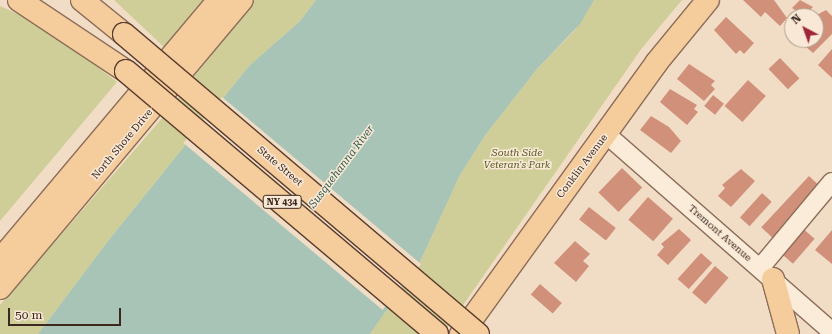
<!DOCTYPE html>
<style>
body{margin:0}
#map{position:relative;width:832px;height:334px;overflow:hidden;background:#f1ddc5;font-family:"Roboto Serif",serif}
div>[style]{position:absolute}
.green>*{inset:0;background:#d0ce98}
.water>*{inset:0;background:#a7c4b7}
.pier>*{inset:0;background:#f1ddc5;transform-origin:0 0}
.building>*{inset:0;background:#d19079;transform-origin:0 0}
.roads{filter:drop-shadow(1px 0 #8d6d5a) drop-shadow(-1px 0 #8d6d5a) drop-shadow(0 1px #8d6d5a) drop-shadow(0 -1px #8d6d5a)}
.minor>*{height:18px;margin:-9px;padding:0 9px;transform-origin:9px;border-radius:9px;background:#fbebd9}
.major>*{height:22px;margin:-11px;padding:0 11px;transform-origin:11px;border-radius:11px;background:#f5cc9b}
.bridges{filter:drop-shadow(1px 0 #5b3c2e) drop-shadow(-1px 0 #5b3c2e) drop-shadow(0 1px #5b3c2e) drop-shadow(0 -1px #5b3c2e)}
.major-bridge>*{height:22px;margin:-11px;padding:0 11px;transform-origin:11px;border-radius:11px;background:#f5cc9b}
span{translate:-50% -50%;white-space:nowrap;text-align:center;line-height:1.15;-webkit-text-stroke:3px #f8e8d5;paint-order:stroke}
.shield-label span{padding:1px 3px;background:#f8e8d5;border:1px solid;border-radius:3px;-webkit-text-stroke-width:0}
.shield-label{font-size:9px;color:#3c281e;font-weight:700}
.street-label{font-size:10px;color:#3c281e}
.park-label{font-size:10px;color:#545a24;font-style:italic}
.water-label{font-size:11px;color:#2d5d52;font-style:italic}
.north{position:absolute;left:784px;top:8px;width:40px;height:40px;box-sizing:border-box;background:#f8e8d5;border:1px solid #ad9b8c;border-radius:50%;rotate:319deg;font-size:11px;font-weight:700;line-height:16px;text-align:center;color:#3c281e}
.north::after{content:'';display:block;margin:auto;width:14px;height:18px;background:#9f263a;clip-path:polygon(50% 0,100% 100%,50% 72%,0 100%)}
.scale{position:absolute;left:8px;top:308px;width:113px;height:18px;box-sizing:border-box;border:2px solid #3c281e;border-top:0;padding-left:5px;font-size:12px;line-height:14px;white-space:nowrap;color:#3c281e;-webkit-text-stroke:3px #f8e8d5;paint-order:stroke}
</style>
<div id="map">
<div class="green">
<i style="clip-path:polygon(114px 0,208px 0,165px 48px)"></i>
<i style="clip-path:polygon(254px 0,316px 0,300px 21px,249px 66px,108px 241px,38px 334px,0 334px,0 305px,158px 123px)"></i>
<i style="clip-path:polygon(594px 0,682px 0,642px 48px,443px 334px,370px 334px,419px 264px,460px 175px,486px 134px,537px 69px,575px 30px)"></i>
<i style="clip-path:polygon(0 6px,45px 26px,117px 82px,0 221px)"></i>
</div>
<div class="water">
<i style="clip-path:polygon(316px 0,594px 0,580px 24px,537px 69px,486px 134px,460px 175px,419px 264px,370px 334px,38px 334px,108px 241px,249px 66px,300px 21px)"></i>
</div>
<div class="pier">
<i style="left:222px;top:97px;width:260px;height:60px;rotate:40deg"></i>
</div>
<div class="building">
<i style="clip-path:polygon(743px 0,774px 0,787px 18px,780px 26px,765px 12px,761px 17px)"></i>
<i style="clip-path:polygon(800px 0,813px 7px,804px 16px,792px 8px)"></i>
<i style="clip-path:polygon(826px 10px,832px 16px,832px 34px,813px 53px,798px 40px,816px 40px,815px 16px)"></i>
<i style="clip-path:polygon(726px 17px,754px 43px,744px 54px,740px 50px,736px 54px,714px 30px)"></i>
<i style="clip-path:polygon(832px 49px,832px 78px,818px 65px)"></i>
<i style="left:780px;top:58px;width:28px;height:16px;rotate:46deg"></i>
<i style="clip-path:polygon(689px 64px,715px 81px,711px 85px,715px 89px,704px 101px,677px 79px)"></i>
<i style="left:748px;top:80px;width:24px;height:35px;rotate:42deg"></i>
<i style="clip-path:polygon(670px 89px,697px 105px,694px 109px,698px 112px,687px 125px,660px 102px)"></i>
<i style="left:713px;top:95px;width:14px;height:14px;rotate:39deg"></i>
<i style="clip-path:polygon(651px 116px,669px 127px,681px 141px,671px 153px,640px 130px)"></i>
<i style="left:622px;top:168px;width:28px;height:34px;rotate:44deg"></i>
<i style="clip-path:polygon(741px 169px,755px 181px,731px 207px,718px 196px,725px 188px,722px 185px)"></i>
<i style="left:809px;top:176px;width:19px;height:70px;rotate:43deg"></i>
<i style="left:762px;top:193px;width:13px;height:33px;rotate:42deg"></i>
<i style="left:648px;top:197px;width:33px;height:30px;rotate:41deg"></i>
<i style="left:589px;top:207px;width:34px;height:16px;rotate:38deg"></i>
<i style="left:801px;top:227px;width:18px;height:33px;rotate:41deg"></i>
<i style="clip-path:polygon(679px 229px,691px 240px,668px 265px,657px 255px,664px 247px,661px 244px)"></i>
<i style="clip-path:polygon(832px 230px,832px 264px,815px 250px)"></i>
<i style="clip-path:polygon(575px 241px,590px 254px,583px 261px,589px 266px,576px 282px,554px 263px)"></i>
<i style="left:701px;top:253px;width:15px;height:35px;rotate:42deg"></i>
<i style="left:715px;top:266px;width:18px;height:35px;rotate:41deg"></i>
<i style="left:540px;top:284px;width:29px;height:14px;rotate:41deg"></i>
</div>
<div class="roads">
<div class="minor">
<i style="left:606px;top:134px;width:300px;rotate:41.2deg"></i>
<i style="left:760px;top:268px;width:112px;rotate:-50.1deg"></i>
</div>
<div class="major">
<i style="left:19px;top:0;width:128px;rotate:33.6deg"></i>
<i style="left:82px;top:0;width:54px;rotate:39deg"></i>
<i style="left:0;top:260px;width:340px;rotate:-49.9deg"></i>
<i style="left:773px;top:279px;width:57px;rotate:74.7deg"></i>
<i style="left:0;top:288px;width:376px;rotate:-50deg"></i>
<i style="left:461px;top:334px;width:335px;rotate:-54.2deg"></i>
<i style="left:657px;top:62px;width:80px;rotate:-50.6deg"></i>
</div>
</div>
<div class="bridges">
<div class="major-bridge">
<i style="left:124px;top:34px;width:464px;rotate:40.3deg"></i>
<i style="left:126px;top:71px;width:407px;rotate:40.2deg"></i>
</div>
</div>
<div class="shield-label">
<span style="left:282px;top:202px">NY 434</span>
</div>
<div class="street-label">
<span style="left:122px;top:144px;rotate:-50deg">North Shore Drive</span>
<span style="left:280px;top:166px;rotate:40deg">State Street</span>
<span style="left:582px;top:166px;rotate:-53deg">Conklin Avenue</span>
<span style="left:720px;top:233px;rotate:41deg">Tremont Avenue</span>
</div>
<div class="park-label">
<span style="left:517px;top:158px">South Side<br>Veteran's Park</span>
</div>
<div class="water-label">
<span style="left:342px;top:167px;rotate:-53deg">Susquehanna River</span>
</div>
<div class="north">N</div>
<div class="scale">50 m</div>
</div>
